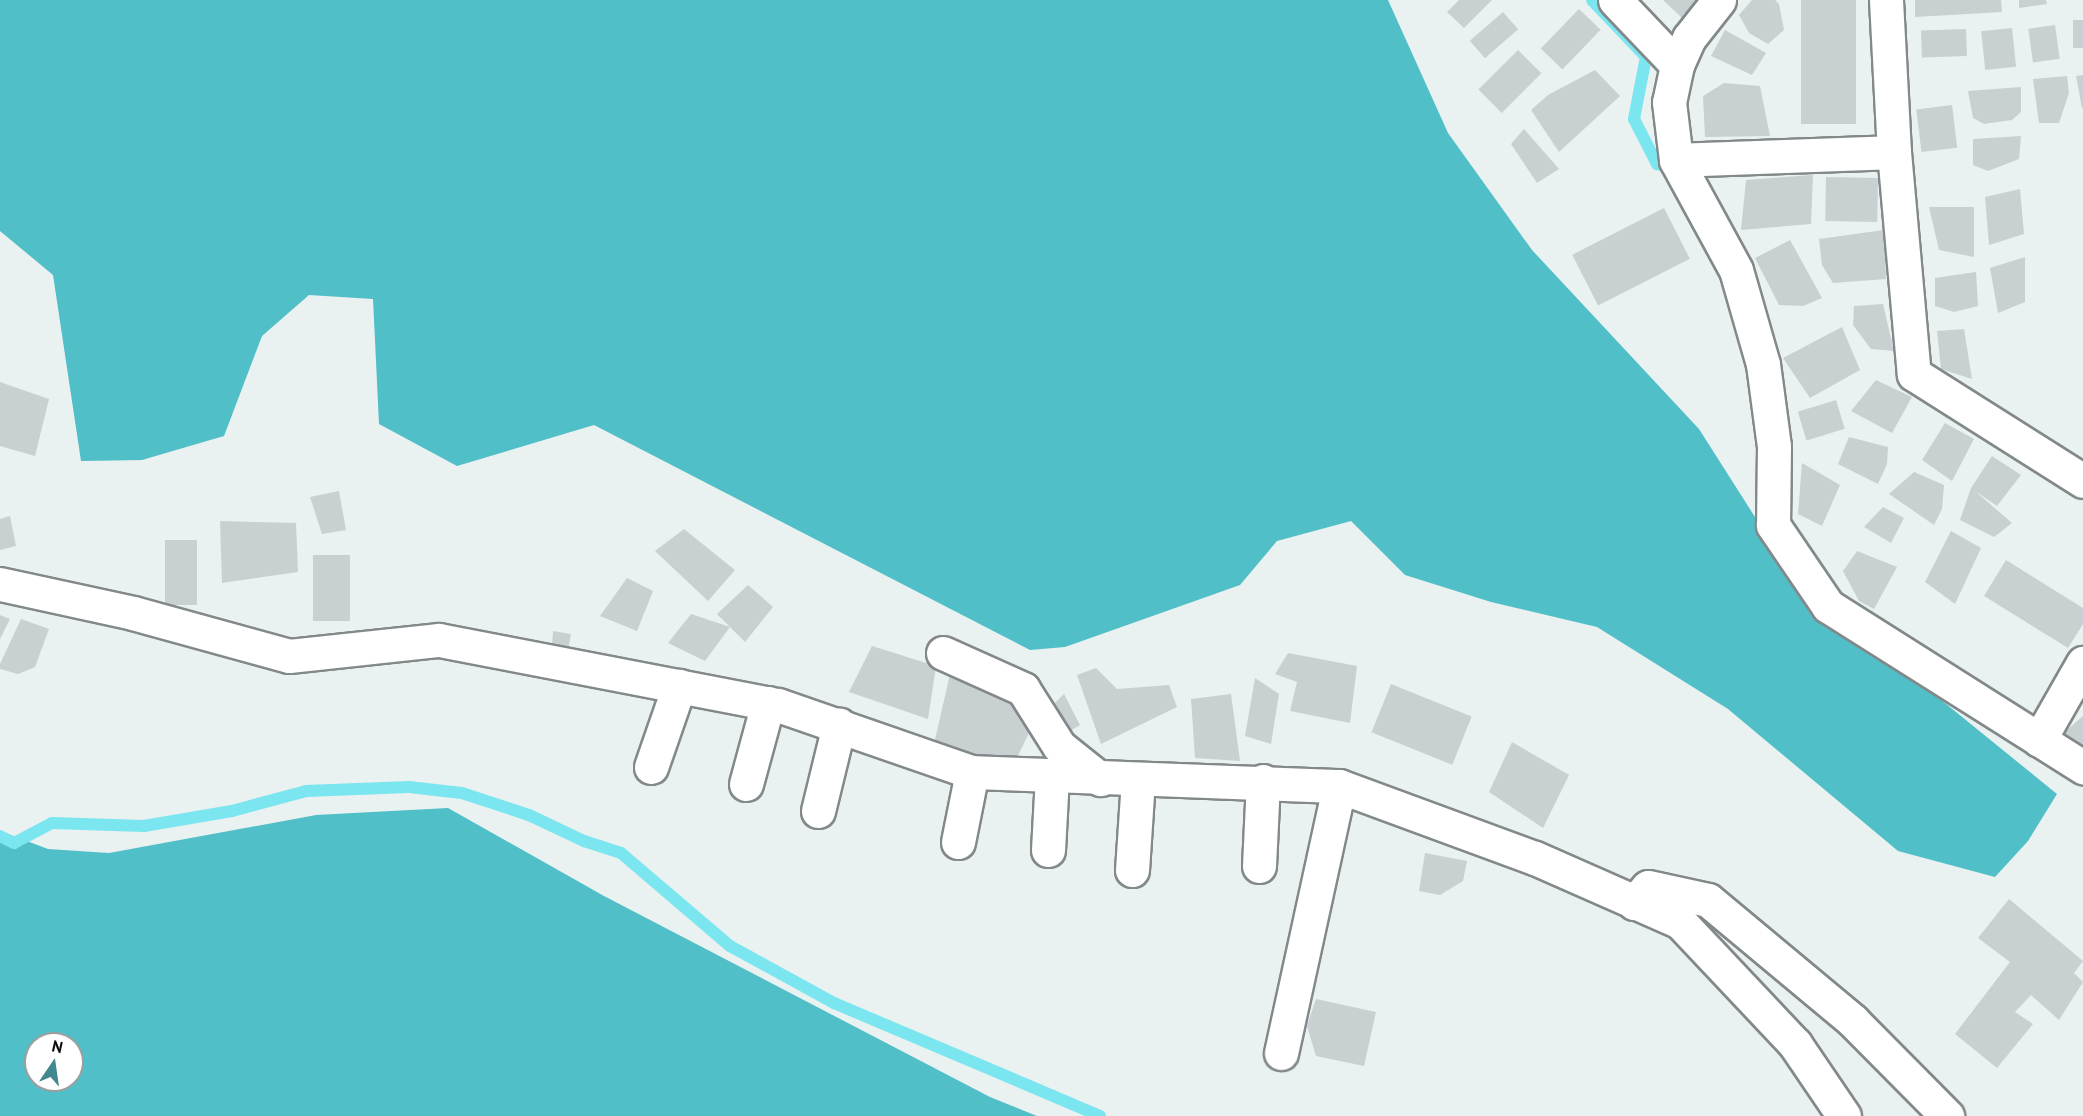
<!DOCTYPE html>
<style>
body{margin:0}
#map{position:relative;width:2083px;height:1116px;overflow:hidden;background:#e9f1f1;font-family:"PT Sans",sans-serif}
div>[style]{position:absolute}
.forest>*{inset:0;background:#51bfc7}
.stream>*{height:12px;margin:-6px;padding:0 6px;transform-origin:6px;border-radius:6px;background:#7be6ef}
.building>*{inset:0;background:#c9d0d1;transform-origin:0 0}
.roads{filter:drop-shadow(2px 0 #83898a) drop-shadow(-2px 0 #83898a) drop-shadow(0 2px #83898a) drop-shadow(0 -2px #83898a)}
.minor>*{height:33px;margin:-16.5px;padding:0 16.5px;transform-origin:16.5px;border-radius:16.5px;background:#fff}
span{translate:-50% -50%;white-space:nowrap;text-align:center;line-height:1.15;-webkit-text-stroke:6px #fff;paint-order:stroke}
.north{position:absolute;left:24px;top:1032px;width:60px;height:60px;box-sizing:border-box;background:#fff;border:2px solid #9d9e9e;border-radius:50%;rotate:13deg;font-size:16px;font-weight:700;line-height:24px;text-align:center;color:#0b0d0d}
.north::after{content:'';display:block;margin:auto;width:21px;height:27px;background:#42898f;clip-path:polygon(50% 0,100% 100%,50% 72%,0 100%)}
</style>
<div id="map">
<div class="forest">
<i style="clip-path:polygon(0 0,1388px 0,1448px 133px,1532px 250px,1699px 429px,1797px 583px,2057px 794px,2028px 841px,1995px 877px,1898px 851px,1728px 709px,1597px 627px,1491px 602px,1405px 575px,1351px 521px,1277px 541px,1240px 585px,1065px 647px,1030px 650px,594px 425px,457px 466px,379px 424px,373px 299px,309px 295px,262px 336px,224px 436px,142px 460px,81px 461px,53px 275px,0 231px)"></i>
<i style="clip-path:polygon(evenodd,448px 808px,604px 896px,990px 1097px,1037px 1116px,0 1116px,0 831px,48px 849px,109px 853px,316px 815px,448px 808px,36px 1044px,72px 1044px,72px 1080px,36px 1080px,36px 1044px)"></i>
</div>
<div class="stream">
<i style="left:1592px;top:0;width:79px;rotate:46.5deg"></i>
<i style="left:1646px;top:57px;width:63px;rotate:101deg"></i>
<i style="left:1634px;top:119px;width:51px;rotate:62.9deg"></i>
<i style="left:0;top:836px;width:16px;rotate:27deg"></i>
<i style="left:14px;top:843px;width:43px;rotate:-27.8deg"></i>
<i style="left:52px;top:823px;width:92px;rotate:1.9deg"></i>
<i style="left:144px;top:826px;width:89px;rotate:-9.7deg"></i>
<i style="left:232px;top:811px;width:77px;rotate:-15.1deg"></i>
<i style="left:306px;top:791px;width:103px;rotate:-2.2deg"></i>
<i style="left:409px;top:787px;width:53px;rotate:6.5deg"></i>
<i style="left:462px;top:793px;width:71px;rotate:18.2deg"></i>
<i style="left:529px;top:815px;width:61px;rotate:25.3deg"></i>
<i style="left:584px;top:841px;width:39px;rotate:18deg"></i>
<i style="left:621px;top:853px;width:143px;rotate:40.5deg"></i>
<i style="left:730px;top:946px;width:119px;rotate:28.7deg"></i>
<i style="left:834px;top:1003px;width:289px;rotate:23deg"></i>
</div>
<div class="building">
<i style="clip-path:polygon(1459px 0,1492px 0,1464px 28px,1447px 12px)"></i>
<i style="clip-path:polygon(1663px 0,1699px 0,1682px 18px)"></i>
<i style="clip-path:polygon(1752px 0,1775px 0,1779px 4px,1784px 30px,1768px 44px,1749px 33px,1739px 15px)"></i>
<i style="left:1801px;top:0;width:55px;height:124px"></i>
<i style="clip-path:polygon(1915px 0,2001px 0,2002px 12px,1915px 17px)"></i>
<i style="clip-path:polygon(2019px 0,2046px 0,2047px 4px,2019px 8px)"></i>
<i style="left:1579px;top:9px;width:30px;height:55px;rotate:44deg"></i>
<i style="left:1503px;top:12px;width:23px;height:44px;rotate:49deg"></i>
<i style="left:2073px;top:20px;width:10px;height:28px"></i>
<i style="left:2055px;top:25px;width:34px;height:27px;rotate:82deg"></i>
<i style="left:2012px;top:28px;width:39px;height:31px;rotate:84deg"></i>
<i style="left:1966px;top:29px;width:27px;height:45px;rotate:88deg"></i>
<i style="clip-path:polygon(1725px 30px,1766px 53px,1752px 75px,1711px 56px)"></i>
<i style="left:1518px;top:50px;width:33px;height:56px;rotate:45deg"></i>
<i style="clip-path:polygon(1595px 70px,1620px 96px,1559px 152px,1531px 110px,1548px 95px)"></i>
<i style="clip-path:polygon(2083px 75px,2083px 108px,2082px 108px,2076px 76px)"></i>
<i style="clip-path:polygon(2067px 76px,2069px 93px,2059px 123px,2039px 123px,2033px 79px)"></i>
<i style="clip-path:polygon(1724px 83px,1760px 86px,1770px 136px,1705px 137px,1703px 96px)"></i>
<i style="clip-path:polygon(2021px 87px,2021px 112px,2012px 120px,1984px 124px,1973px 118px,1968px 91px)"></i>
<i style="left:1952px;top:105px;width:43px;height:36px;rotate:83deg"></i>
<i style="clip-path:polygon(1524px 129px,1559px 169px,1537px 183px,1511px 144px)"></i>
<i style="clip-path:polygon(2021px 136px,2019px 159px,1988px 171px,1973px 165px,1973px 139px)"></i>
<i style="clip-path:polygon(1813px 175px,1811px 224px,1741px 230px,1746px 180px)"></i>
<i style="left:1826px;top:177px;width:52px;height:44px;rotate:1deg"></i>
<i style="clip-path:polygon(2020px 189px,2024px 234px,1989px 245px,1985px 197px)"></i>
<i style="clip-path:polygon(1929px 207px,1974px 207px,1974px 257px,1939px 250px)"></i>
<i style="left:1664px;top:208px;width:57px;height:103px;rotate:63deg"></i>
<i style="clip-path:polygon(1884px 230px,1886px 279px,1833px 283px,1822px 265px,1819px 239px)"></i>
<i style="clip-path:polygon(1790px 240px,1822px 298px,1803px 306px,1779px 305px,1755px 258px)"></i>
<i style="clip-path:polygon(2025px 257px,2025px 302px,1998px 313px,1990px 268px)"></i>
<i style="clip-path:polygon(1976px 272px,1978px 306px,1954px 312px,1935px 306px,1935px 278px)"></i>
<i style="clip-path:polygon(1883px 304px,1894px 351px,1871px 349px,1853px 325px,1854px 306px)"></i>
<i style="clip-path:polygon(1842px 327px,1860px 370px,1810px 398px,1783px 358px)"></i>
<i style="clip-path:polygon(1964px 329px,1972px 379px,1941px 369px,1937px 331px)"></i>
<i style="clip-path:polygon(1876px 380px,1912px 397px,1892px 433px,1851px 411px)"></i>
<i style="clip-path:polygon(0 382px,49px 399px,35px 456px,0 446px)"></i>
<i style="left:1836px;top:400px;width:30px;height:40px;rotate:73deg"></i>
<i style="clip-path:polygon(1945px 423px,1974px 439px,1952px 481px,1922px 460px)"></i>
<i style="clip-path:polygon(1849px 437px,1888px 447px,1887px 464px,1878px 484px,1838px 464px)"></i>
<i style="clip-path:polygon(1992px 456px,2021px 475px,1997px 506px,1975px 491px,2012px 523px,1994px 537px,1960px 520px,1971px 488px)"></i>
<i style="clip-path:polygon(1802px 463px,1840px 485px,1822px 526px,1798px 514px)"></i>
<i style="clip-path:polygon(1914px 472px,1944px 485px,1942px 509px,1934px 525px,1889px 494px)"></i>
<i style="clip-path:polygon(339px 491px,346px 530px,322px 534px,310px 497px)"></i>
<i style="clip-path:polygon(1883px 507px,1904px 518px,1891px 543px,1864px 527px)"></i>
<i style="clip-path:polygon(10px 516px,16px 546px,0 550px,0 519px)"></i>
<i style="clip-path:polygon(220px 521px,296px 523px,298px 572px,222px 583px)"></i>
<i style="clip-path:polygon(684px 529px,735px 570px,708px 601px,655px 551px)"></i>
<i style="clip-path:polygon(1951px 531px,1981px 548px,1955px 604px,1925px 582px)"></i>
<i style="left:165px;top:540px;width:32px;height:65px"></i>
<i style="clip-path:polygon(1857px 551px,1897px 567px,1874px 609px,1859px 601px,1843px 571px)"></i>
<i style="left:313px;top:555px;width:37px;height:66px"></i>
<i style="clip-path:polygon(2006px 560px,2083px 608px,2083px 624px,2068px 648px,1984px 596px)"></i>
<i style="clip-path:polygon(627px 578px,653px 591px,637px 631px,600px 616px)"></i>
<i style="clip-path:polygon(748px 585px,773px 607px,745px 642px,717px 614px)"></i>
<i style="clip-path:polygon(691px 614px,730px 627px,705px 661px,668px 643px)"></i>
<i style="clip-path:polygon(0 615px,10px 619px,0 639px)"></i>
<i style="clip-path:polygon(21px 619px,49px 629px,35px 667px,18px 674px,0 669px,0 664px)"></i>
<i style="clip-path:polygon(553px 631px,571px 634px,568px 650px,552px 646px)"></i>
<i style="clip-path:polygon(872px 646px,936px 666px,928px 719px,849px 692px)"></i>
<i style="clip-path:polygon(1288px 653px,1357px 666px,1350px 723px,1290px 711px,1297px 682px,1275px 674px)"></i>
<i style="clip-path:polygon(1096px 668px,1117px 689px,1169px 685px,1177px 707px,1101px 744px,1077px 675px)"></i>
<i style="clip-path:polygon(950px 674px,1000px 686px,1037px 716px,1013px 766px,934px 744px)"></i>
<i style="clip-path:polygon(1255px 678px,1279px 694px,1271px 744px,1245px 736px)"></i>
<i style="left:1391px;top:684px;width:87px;height:52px;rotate:22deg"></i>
<i style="clip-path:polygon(1064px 694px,1080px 725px,1065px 734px,1047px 711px)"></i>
<i style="clip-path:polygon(1231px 694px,1240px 761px,1195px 758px,1191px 699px)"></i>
<i style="clip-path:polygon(2083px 716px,2083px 746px,2064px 733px)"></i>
<i style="clip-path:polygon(1512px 742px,1569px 775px,1543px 828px,1489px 792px)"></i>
<i style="clip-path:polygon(1425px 853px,1467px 861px,1463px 881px,1440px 895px,1419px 891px)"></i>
<i style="clip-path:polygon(2009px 899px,2083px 961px,2074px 973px,2083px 982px,2059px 1020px,2031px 995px,2015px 1012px,2033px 1024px,1997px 1068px,1955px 1034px,2010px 962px,1978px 938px)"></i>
<i style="clip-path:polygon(1316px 999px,1376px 1012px,1364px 1066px,1316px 1056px,1307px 1026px)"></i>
</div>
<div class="roads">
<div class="minor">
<i style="left:1615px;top:0;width:90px;rotate:46.4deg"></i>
<i style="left:1719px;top:0;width:48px;rotate:128.3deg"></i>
<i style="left:1689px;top:38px;width:30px;rotate:114deg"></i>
<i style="left:1677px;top:65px;width:38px;rotate:102deg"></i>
<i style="left:1669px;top:102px;width:58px;rotate:83.1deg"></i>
<i style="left:1676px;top:160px;width:125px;rotate:61.4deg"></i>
<i style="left:1736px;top:270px;width:98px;rotate:74deg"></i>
<i style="left:1763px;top:364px;width:83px;rotate:82.4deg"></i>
<i style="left:1774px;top:446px;width:79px;rotate:90.7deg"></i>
<i style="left:1773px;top:525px;width:98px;rotate:55.8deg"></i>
<i style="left:1828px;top:606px;width:302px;rotate:32.3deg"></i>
<i style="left:1886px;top:0;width:152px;rotate:87deg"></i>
<i style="left:1894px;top:152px;width:223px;rotate:84.9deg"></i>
<i style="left:1914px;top:374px;width:200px;rotate:32.3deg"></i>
<i style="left:1676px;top:160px;width:218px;rotate:-2.1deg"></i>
<i style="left:0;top:584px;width:136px;rotate:12.3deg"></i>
<i style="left:133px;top:613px;width:162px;rotate:15.4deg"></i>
<i style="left:289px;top:656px;width:151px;rotate:-6.1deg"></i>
<i style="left:439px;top:640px;width:345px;rotate:10.9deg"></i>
<i style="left:778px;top:705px;width:205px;rotate:19.1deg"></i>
<i style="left:972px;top:772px;width:367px;rotate:2.2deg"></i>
<i style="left:1339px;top:786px;width:209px;rotate:20.2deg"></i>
<i style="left:1535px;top:858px;width:158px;rotate:23.8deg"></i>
<i style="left:1680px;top:922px;width:168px;rotate:46.7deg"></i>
<i style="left:1795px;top:1044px;width:87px;rotate:55.8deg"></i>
<i style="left:943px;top:653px;width:88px;rotate:24.2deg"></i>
<i style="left:1023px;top:689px;width:67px;rotate:57.7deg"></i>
<i style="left:1059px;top:746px;width:53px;rotate:38.8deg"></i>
<i style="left:2039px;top:740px;width:89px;rotate:-60.3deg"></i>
<i style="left:651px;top:767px;width:86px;rotate:-70.9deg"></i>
<i style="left:746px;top:784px;width:84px;rotate:-74.8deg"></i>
<i style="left:818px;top:811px;width:89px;rotate:-76.3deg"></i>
<i style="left:958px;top:842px;width:71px;rotate:-78.7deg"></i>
<i style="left:1048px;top:850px;width:73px;rotate:-86.9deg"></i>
<i style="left:1259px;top:866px;width:85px;rotate:-87.3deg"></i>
<i style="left:1132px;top:870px;width:91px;rotate:-86.2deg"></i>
<i style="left:1634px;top:903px;width:21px;rotate:-49deg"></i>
<i style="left:1648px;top:887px;width:61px;rotate:12.2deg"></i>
<i style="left:1708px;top:900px;width:189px;rotate:39.8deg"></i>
<i style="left:1853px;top:1021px;width:134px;rotate:45.3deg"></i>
<i style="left:1281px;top:1053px;width:273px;rotate:-77.7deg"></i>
</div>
</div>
<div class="north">N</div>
</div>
